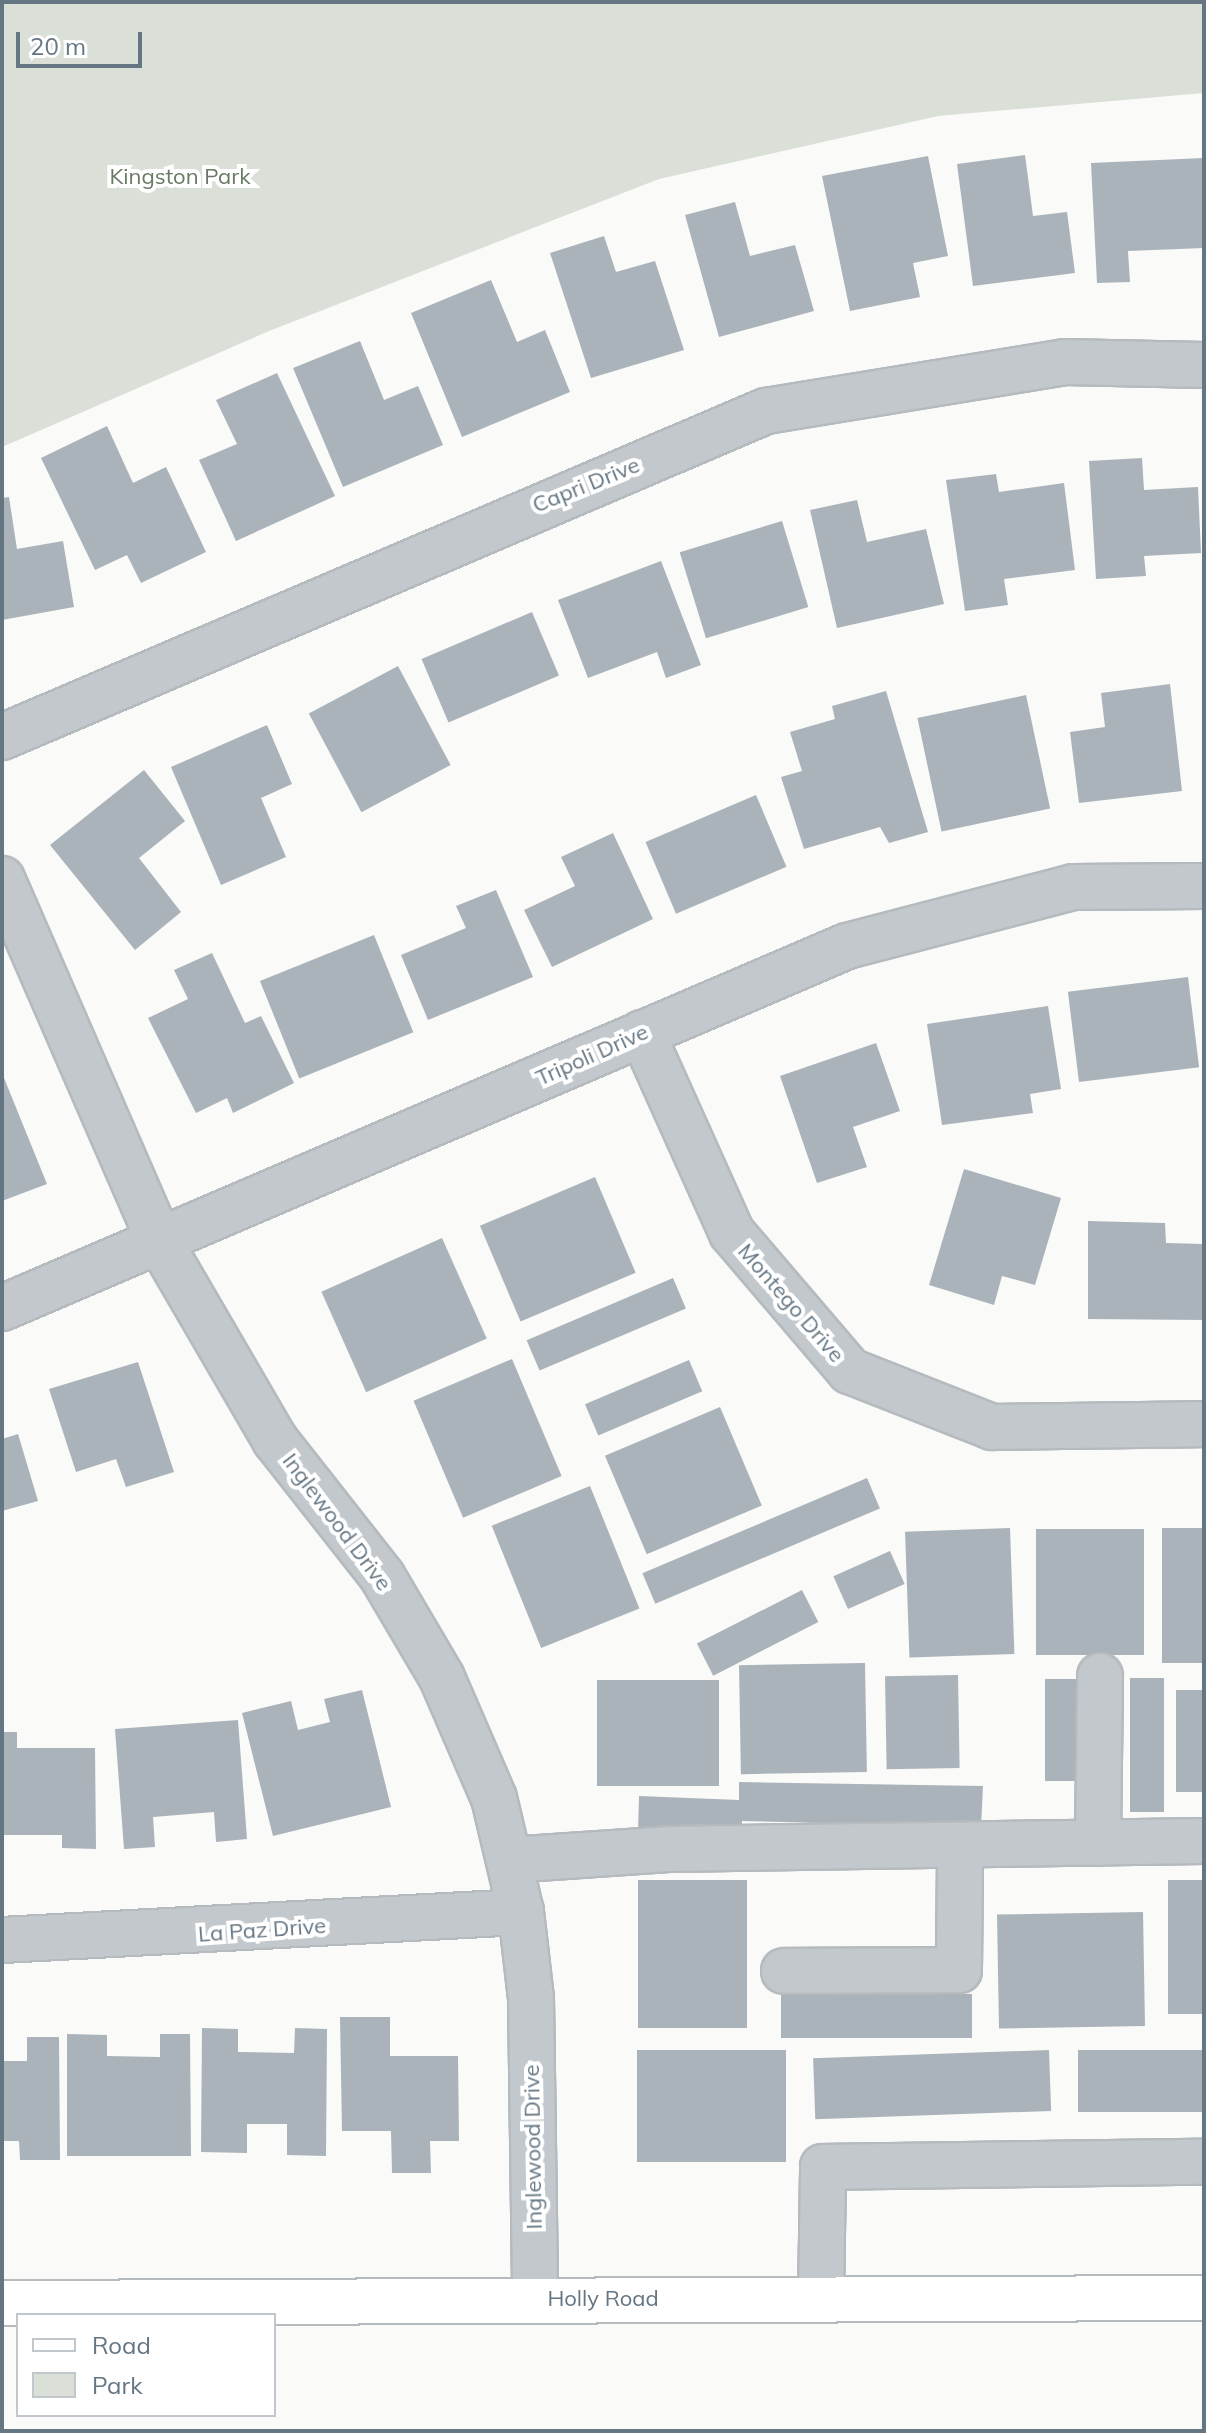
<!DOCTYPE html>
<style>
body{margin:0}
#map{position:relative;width:1206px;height:2433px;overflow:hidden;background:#fafaf8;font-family:Mulish,sans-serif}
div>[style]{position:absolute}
.green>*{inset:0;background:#dadfd7}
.building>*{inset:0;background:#aab3b9;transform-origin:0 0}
.roads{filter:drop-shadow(2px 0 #b5babe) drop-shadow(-2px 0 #b5babe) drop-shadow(0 2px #b5babe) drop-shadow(0 -2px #b5babe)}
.minor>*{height:44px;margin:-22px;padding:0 22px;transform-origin:22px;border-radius:22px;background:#c3c8cc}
.major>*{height:44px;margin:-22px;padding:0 22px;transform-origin:22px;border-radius:22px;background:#fff}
span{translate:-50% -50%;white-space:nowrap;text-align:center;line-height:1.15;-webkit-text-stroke:8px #fff;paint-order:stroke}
.park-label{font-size:22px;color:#687a64}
.street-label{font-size:22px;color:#657683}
.frame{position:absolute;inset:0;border:4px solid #657683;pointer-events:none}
.legend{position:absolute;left:16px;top:2313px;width:260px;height:104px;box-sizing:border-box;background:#fff;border:2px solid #c1c8cd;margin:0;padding:10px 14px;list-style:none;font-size:24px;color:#657683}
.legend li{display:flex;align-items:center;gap:16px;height:40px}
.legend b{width:40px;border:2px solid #c1c8cd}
.scale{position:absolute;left:16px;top:32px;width:126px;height:36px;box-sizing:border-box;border:4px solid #657683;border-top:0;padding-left:10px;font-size:24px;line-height:28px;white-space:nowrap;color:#657683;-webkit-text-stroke:6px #fff;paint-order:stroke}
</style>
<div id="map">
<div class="green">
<i style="clip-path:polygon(2px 2px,1204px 2px,1204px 93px,938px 116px,659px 179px,269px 331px,2px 447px)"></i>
</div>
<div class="building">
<i style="clip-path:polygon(1025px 155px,1033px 216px,1067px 212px,1075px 273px,973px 286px,957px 164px)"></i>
<i style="clip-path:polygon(928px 156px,948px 256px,913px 263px,920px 297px,850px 311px,822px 176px)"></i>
<i style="clip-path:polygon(1204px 158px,1204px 248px,1128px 251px,1130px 282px,1097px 283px,1091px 163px)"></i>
<i style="clip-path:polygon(735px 202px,750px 256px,795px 245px,814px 311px,719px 337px,685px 215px)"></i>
<i style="clip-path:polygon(604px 236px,616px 272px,655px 261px,684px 350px,591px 378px,550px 253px)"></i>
<i style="clip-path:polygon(491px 280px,517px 342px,545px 330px,570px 392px,462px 437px,411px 313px)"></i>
<i style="clip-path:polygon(360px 341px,384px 400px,418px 386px,443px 445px,343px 487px,293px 368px)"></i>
<i style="clip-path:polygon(277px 373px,335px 496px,236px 541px,199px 460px,237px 444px,216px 400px)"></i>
<i style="clip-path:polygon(107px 426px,133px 483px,166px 467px,206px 552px,141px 583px,127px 555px,95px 570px,41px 458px)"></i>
<i style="clip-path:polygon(1142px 458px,1144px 490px,1198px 487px,1201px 553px,1144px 556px,1146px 576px,1096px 579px,1089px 461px)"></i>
<i style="clip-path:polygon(996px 474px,999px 492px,1064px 483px,1075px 570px,1004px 579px,1008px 605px,965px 611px,946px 480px)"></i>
<i style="clip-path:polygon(9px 497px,17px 549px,63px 541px,74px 607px,2px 620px,2px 498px)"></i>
<i style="clip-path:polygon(857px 500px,867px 542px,926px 529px,944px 604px,837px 628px,810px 510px)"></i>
<i style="left:782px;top:521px;width:90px;height:107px;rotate:73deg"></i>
<i style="clip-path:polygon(661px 561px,701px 665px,666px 678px,657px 652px,588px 678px,558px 600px)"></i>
<i style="left:532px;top:612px;width:69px;height:120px;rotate:67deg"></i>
<i style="left:398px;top:666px;width:112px;height:101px;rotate:62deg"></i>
<i style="clip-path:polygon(1170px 684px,1182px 791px,1079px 803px,1070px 732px,1105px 727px,1101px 693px)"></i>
<i style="clip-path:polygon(886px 691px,928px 832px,889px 843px,880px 827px,804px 849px,781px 777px,802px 771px,790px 732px,835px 719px,832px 706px)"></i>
<i style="left:1026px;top:695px;width:116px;height:111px;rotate:78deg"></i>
<i style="clip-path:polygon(267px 725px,292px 784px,261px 798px,286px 857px,221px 885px,171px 767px)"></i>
<i style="clip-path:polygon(144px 770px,185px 821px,139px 858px,181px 912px,135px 950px,50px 845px)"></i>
<i style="left:756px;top:795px;width:78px;height:120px;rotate:67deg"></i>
<i style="clip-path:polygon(613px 833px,653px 919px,552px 967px,524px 910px,575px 886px,561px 857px)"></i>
<i style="clip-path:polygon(496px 890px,533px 977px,428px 1020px,401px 955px,466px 928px,456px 906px)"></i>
<i style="left:374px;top:935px;width:105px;height:123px;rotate:68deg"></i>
<i style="clip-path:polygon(212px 953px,245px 1023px,261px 1016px,294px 1083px,233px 1113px,227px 1098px,196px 1113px,148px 1018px,188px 999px,174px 970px)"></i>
<i style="left:1188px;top:977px;width:91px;height:121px;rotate:83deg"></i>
<i style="clip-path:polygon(1048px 1006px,1061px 1089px,1030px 1094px,1033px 1113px,942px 1125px,927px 1024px)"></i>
<i style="clip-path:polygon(876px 1043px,900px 1111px,853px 1127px,867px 1167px,817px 1183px,780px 1076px)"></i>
<i style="clip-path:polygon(2px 1073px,47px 1184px,2px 1201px)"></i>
<i style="clip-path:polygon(964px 1169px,1061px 1198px,1035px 1285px,1002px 1276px,994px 1305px,929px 1285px)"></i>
<i style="left:595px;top:1177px;width:104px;height:125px;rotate:67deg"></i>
<i style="clip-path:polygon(1088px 1221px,1165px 1223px,1166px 1243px,1204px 1244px,1204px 1320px,1088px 1319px)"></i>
<i style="left:442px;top:1238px;width:110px;height:132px;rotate:66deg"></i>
<i style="left:673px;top:1278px;width:33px;height:159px;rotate:67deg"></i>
<i style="left:512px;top:1359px;width:127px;height:107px;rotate:67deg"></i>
<i style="left:689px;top:1360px;width:34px;height:113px;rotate:67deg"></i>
<i style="clip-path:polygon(138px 1362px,174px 1472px,126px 1487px,116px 1459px,76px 1472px,49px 1389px)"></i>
<i style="left:720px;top:1407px;width:107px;height:125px;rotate:67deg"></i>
<i style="clip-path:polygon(18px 1434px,38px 1501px,2px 1511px,2px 1439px)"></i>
<i style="left:867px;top:1478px;width:33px;height:244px;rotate:67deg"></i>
<i style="left:590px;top:1486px;width:132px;height:106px;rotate:68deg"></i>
<i style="left:1010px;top:1528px;width:126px;height:105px;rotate:88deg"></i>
<i style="left:1204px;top:1528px;width:135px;height:42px;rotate:90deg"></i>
<i style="left:1036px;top:1529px;width:108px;height:126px"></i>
<i style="left:890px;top:1551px;width:36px;height:62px;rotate:66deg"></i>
<i style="left:802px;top:1590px;width:36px;height:118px;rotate:63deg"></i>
<i style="left:865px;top:1663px;width:109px;height:126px;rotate:89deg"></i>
<i style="left:958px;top:1675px;width:93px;height:73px;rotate:89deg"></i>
<i style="left:1130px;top:1678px;width:34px;height:134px"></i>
<i style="left:1045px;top:1679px;width:32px;height:102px"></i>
<i style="left:719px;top:1680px;width:106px;height:122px;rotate:90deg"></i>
<i style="clip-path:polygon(362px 1690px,391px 1807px,273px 1836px,242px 1713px,291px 1701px,298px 1730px,330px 1722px,324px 1699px)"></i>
<i style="left:1176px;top:1690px;width:28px;height:102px"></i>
<i style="clip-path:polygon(238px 1720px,247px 1839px,216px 1842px,214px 1812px,153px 1817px,155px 1847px,124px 1849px,115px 1729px)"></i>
<i style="clip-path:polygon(2px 1732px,17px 1732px,17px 1748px,95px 1748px,96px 1849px,62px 1848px,62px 1835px,2px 1835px)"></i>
<i style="clip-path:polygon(739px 1782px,983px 1786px,981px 1827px,742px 1821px,742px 1834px,638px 1831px,639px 1796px,739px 1800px)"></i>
<i style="left:747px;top:1880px;width:148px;height:109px;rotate:90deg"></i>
<i style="left:1168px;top:1880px;width:36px;height:134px"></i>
<i style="left:1143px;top:1912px;width:114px;height:146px;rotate:89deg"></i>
<i style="left:781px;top:1994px;width:191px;height:44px"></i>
<i style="clip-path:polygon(340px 2017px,390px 2017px,390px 2056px,458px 2056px,459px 2141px,430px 2141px,431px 2173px,392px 2173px,391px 2131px,342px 2131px)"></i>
<i style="clip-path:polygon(202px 2028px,238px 2029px,238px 2052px,294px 2053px,295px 2028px,327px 2029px,326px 2156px,287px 2155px,287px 2124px,247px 2124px,247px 2153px,201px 2152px)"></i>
<i style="clip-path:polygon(67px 2034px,107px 2035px,107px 2056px,160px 2057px,160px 2034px,190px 2034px,191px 2156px,67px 2156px)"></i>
<i style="clip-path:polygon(27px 2037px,59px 2037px,60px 2160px,20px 2160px,19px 2141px,2px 2141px,2px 2061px,27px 2061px)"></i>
<i style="left:637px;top:2050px;width:149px;height:112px"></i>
<i style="left:1049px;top:2050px;width:61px;height:236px;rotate:88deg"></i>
<i style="left:1204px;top:2050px;width:62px;height:126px;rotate:90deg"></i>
</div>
<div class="roads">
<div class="minor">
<i style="left:2px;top:737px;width:831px;rotate:-23.11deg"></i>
<i style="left:766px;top:411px;width:302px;rotate:-9.3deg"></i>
<i style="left:1064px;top:362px;width:140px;rotate:1.2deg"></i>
<i style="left:2px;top:879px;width:398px;rotate:66.5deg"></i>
<i style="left:161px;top:1244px;width:227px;rotate:59.8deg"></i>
<i style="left:275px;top:1440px;width:173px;rotate:51.8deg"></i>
<i style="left:382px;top:1576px;width:118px;rotate:59.5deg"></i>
<i style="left:442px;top:1678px;width:131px;rotate:66.6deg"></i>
<i style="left:494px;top:1798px;width:117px;rotate:76.7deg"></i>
<i style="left:521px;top:1912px;width:87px;rotate:83.4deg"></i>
<i style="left:531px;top:1998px;width:301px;rotate:89.2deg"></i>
<i style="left:642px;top:1033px;width:219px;rotate:65.8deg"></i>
<i style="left:732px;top:1233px;width:182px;rotate:49.5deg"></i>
<i style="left:850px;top:1371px;width:153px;rotate:21.5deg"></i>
<i style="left:992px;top:1427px;width:212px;rotate:-0.8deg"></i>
<i style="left:2px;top:1308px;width:919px;rotate:-23.19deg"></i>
<i style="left:847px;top:946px;width:234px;rotate:-14.6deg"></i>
<i style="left:1073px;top:887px;width:131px;rotate:-0.4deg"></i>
<i style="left:1098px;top:1843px;width:167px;rotate:-89.3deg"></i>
<i style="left:509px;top:1860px;width:160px;rotate:-3.9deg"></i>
<i style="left:669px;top:1849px;width:535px;rotate:-0.86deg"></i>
<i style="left:2px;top:1940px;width:520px;rotate:-3.09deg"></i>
<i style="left:784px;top:1971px;width:175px;rotate:-0.3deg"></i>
<i style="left:959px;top:1970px;width:125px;rotate:-89.5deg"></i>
<i style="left:821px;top:2299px;width:132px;rotate:-89.1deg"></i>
<i style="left:823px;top:2167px;width:381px;rotate:-0.8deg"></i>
</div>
<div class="major">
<i style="left:2px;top:2303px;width:1202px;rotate:-0.24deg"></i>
</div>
</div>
<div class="park-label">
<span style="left:180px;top:177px">Kingston Park</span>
</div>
<div class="street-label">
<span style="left:586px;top:485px;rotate:-22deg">Capri Drive</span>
<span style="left:592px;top:1055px;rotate:-24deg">Tripoli Drive</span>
<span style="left:791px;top:1303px;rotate:49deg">Montego Drive</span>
<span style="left:337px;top:1522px;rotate:53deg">Inglewood Drive</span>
<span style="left:262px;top:1930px;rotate:-4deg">La Paz Drive</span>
<span style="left:533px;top:2147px;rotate:-91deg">Inglewood Drive</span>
<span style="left:603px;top:2299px">Holly Road</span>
</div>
<div class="frame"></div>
<ul class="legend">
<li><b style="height:10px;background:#fff"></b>Road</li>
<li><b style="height:22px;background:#dadfd7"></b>Park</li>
</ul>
<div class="scale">20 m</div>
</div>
